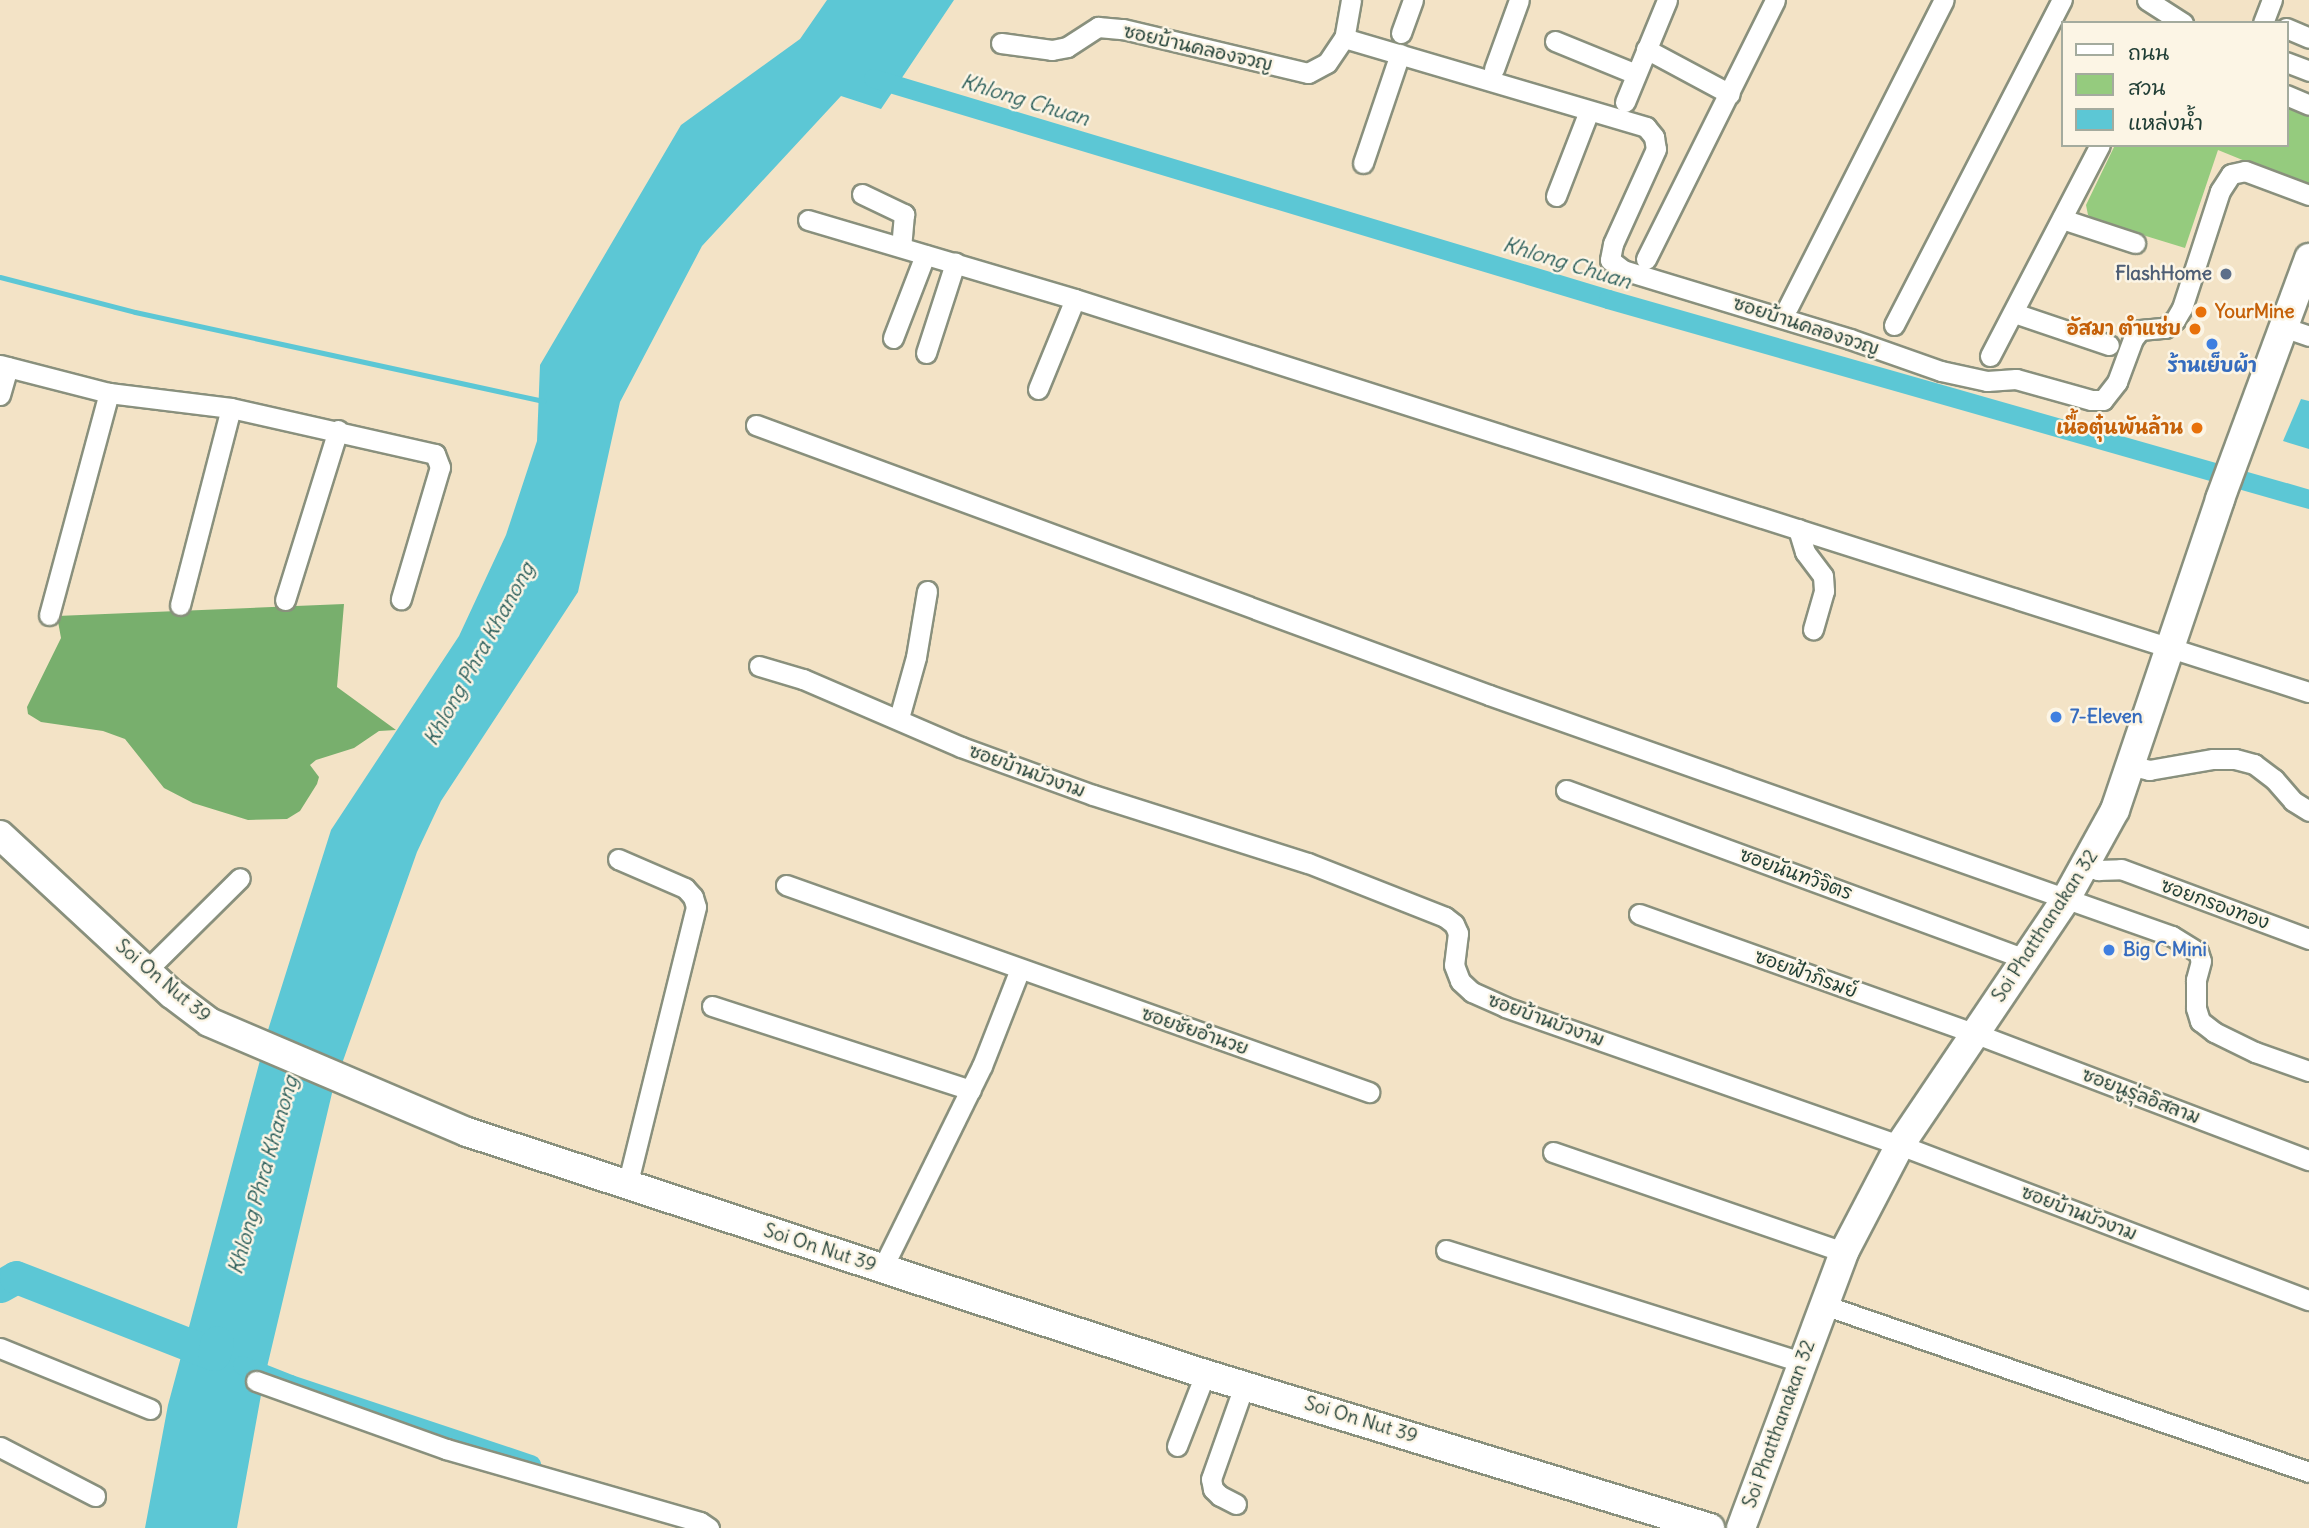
<!DOCTYPE html>
<meta charset="utf-8">
<style>
body{margin:0}
#map{position:relative;width:2309px;height:1528px;overflow:hidden;background:#f3e3c6;font-family:Delius,"Playpen Sans Thai",sans-serif}
div>[style]{position:absolute}
.green>*{inset:0;background:#95cb7e}
.forest>*{inset:0;background:#78af6d}
.water>*{inset:0;background:#5cc7d5}
.stream>*{height:5px;margin:-2.5px;padding:0 2.5px;transform-origin:2.5px;border-radius:2.5px;background:#5cc7d5}
.canal>*{height:19px;margin:-9.5px;padding:0 9.5px;transform-origin:9.5px;border-radius:9.5px;background:#5cc7d5}
.river>*{height:33px;margin:-16.5px;padding:0 16.5px;transform-origin:16.5px;border-radius:16.5px;background:#5cc7d5}
.roads{filter:drop-shadow(2px 0 #89907d) drop-shadow(-2px 0 #89907d) drop-shadow(0 2px #89907d) drop-shadow(0 -2px #89907d)}
.street>*{height:19px;margin:-9.5px;padding:0 9.5px;transform-origin:9.5px;border-radius:9.5px;background:#fff}
.secondary>*{height:28px;margin:-14px;padding:0 14px;transform-origin:14px;border-radius:14px;background:#fff}
.dots>*{width:19px;height:19px;translate:-50% -50%;box-sizing:border-box;border:4px solid #fcf5e5;border-radius:50%}
span{translate:-50% -50%;white-space:nowrap;text-align:center;line-height:1.15;-webkit-text-stroke:5px #fcf5e5;paint-order:stroke}
.street-label{font-size:19px;color:#1f3d34}
.service-label{font-size:19px;color:#4e5e75;font-weight:700}
.right{translate:-100% -50%;text-align:right}
.food-label{font-size:19px;color:#c56008;font-weight:700}
.left{translate:0 -50%;text-align:left}
.shop-label{font-size:19px;color:#366cbe;font-weight:700}
.water-label{font-size:21px;color:#2e605c;font-style:italic}
.legend{position:absolute;left:2061px;top:21px;width:228px;height:126px;box-sizing:border-box;background:#fcf5e5;border:2px solid #a4ab9e;margin:0;padding:9px 12px;list-style:none;font-size:21px;color:#1f3d34}
.legend li{display:flex;align-items:center;gap:14px;height:35px}
.legend b{width:35px;border:2px solid #a4ab9e}
</style>
<div id="map">
<div class="green">
<i style="clip-path:polygon(2286px 101px,2309px 111px,2309px 187px,2218px 150px,2185px 248px,2097px 221px,2088px 215px,2086px 205px,2115px 145px,2286px 145px)"></i>
</div>
<div class="forest">
<i style="clip-path:polygon(344px 604px,337px 687px,396px 730px,379px 731px,354px 748px,316px 760px,310px 765px,319px 777px,317px 784px,300px 811px,287px 819px,248px 820px,193px 803px,164px 788px,125px 739px,103px 731px,41px 722px,28px 714px,27px 707px,61px 638px,57px 616px)"></i>
</div>
<div class="water">
<i style="clip-path:polygon(827px 0,954px 0,881px 109px,841px 96px,702px 246px,620px 402px,578px 592px,441px 801px,417px 852px,333px 1089px,263px 1384px,237px 1528px,145px 1528px,168px 1405px,185px 1342px,268px 1030px,331px 830px,459px 636px,506px 535px,537px 441px,540px 365px,681px 125px,800px 39px)"></i>
<i style="clip-path:polygon(2301px 399px,2309px 401px,2309px 449px,2283px 441px)"></i>
</div>
<div class="stream">
<i style="left:0;top:277px;width:139px;rotate:14.5deg"></i>
<i style="left:135px;top:312px;width:418px;rotate:12.3deg"></i>
</div>
<div class="canal">
<i style="left:873px;top:78px;width:768px;rotate:16.73deg"></i>
<i style="left:1608px;top:299px;width:729px;rotate:15.92deg"></i>
<i style="left:242px;top:1365px;width:52px;rotate:21.6deg"></i>
<i style="left:290px;top:1384px;width:254px;rotate:18.4deg"></i>
</div>
<div class="river">
<i style="left:0;top:1286px;width:18px;rotate:-29deg"></i>
<i style="left:16px;top:1277px;width:212px;rotate:21.3deg"></i>
<i style="left:214px;top:1354px;width:12px;rotate:-76deg"></i>
</div>
<div class="roads">
<div class="street">
<i style="left:1351px;top:0;width:39px;rotate:100deg"></i>
<i style="left:1344px;top:38px;width:315px;rotate:16.4deg"></i>
<i style="left:1646px;top:127px;width:13px;rotate:51deg"></i>
<i style="left:1654px;top:137px;width:12px;rotate:81deg"></i>
<i style="left:1656px;top:149px;width:104px;rotate:114.4deg"></i>
<i style="left:1613px;top:244px;width:16px;rotate:101deg"></i>
<i style="left:1610px;top:260px;width:16px;rotate:38deg"></i>
<i style="left:1623px;top:270px;width:237px;rotate:16.9deg"></i>
<i style="left:1850px;top:339px;width:96px;rotate:19.4deg"></i>
<i style="left:1941px;top:371px;width:47px;rotate:12.3deg"></i>
<i style="left:1987px;top:381px;width:29px;rotate:-4deg"></i>
<i style="left:2016px;top:379px;width:78px;rotate:15.6deg"></i>
<i style="left:2091px;top:400px;width:12px"></i>
<i style="left:2103px;top:400px;width:23px;rotate:-52deg"></i>
<i style="left:2117px;top:382px;width:46px;rotate:-69.6deg"></i>
<i style="left:2133px;top:339px;width:11px;rotate:-52deg"></i>
<i style="left:2140px;top:330px;width:25px;rotate:-5deg"></i>
<i style="left:2165px;top:328px;width:13px;rotate:-39deg"></i>
<i style="left:2175px;top:320px;width:14px;rotate:-60deg"></i>
<i style="left:2182px;top:308px;width:123px;rotate:-72deg"></i>
<i style="left:2220px;top:191px;width:20px;rotate:-57deg"></i>
<i style="left:2231px;top:174px;width:14px;rotate:-12deg"></i>
<i style="left:2245px;top:171px;width:68px;rotate:20.6deg"></i>
<i style="left:2147px;top:0;width:43px;rotate:32.6deg"></i>
<i style="left:2263px;top:23px;width:25px;rotate:-69deg"></i>
<i style="left:2286px;top:28px;width:25px;rotate:23deg"></i>
<i style="left:1401px;top:33px;width:35px;rotate:-70deg"></i>
<i style="left:1555px;top:41px;width:87px;rotate:22.2deg"></i>
<i style="left:1001px;top:43px;width:51px;rotate:7.8deg"></i>
<i style="left:1052px;top:50px;width:15px;rotate:-11deg"></i>
<i style="left:1067px;top:47px;width:37px;rotate:-33deg"></i>
<i style="left:1098px;top:27px;width:25px;rotate:5deg"></i>
<i style="left:1123px;top:29px;width:190px;rotate:13.4deg"></i>
<i style="left:1308px;top:73px;width:21px;rotate:-28deg"></i>
<i style="left:1327px;top:63px;width:30px;rotate:-56deg"></i>
<i style="left:1646px;top:49px;width:95px;rotate:28.2deg"></i>
<i style="left:2286px;top:62px;width:25px;rotate:21deg"></i>
<i style="left:1494px;top:69px;width:73px;rotate:-70.1deg"></i>
<i style="left:2286px;top:95px;width:25px;rotate:23deg"></i>
<i style="left:1625px;top:102px;width:110px;rotate:-67.6deg"></i>
<i style="left:1363px;top:163px;width:115px;rotate:-71.3deg"></i>
<i style="left:862px;top:194px;width:47px;rotate:25.5deg"></i>
<i style="left:904px;top:214px;width:33px;rotate:95deg"></i>
<i style="left:1556px;top:196px;width:91px;rotate:-68.8deg"></i>
<i style="left:2062px;top:219px;width:77px;rotate:18.2deg"></i>
<i style="left:808px;top:220px;width:278px;rotate:16.5deg"></i>
<i style="left:1075px;top:299px;width:1295px;rotate:17.67deg"></i>
<i style="left:1646px;top:259px;width:289px;rotate:-63.5deg"></i>
<i style="left:1788px;top:307px;width:344px;rotate:-63.1deg"></i>
<i style="left:2014px;top:313px;width:100px;rotate:18.6deg"></i>
<i style="left:1894px;top:325px;width:366px;rotate:-62.7deg"></i>
<i style="left:2286px;top:328px;width:24px;rotate:19deg"></i>
<i style="left:893px;top:338px;width:89px;rotate:-68.9deg"></i>
<i style="left:926px;top:353px;width:95px;rotate:-72.1deg"></i>
<i style="left:1990px;top:356px;width:238px;rotate:-62.5deg"></i>
<i style="left:0;top:365px;width:113px;rotate:14.4deg"></i>
<i style="left:109px;top:393px;width:123px;rotate:7deg"></i>
<i style="left:231px;top:408px;width:209px;rotate:12.7deg"></i>
<i style="left:435px;top:454px;width:14px;rotate:69deg"></i>
<i style="left:440px;top:467px;width:138px;rotate:106.5deg"></i>
<i style="left:1038px;top:389px;width:97px;rotate:-67.7deg"></i>
<i style="left:0;top:395px;width:29px;rotate:-74deg"></i>
<i style="left:756px;top:425px;width:781px;rotate:20.22deg"></i>
<i style="left:1489px;top:695px;width:724px;rotate:19.44deg"></i>
<i style="left:2172px;top:936px;width:31px;rotate:32deg"></i>
<i style="left:2198px;top:952px;width:9px;rotate:72deg"></i>
<i style="left:2201px;top:961px;width:20px;rotate:105deg"></i>
<i style="left:2196px;top:980px;width:28px;rotate:90deg"></i>
<i style="left:2196px;top:1008px;width:14px;rotate:73deg"></i>
<i style="left:2200px;top:1021px;width:18px;rotate:38deg"></i>
<i style="left:2214px;top:1032px;width:46px;rotate:26deg"></i>
<i style="left:2255px;top:1052px;width:57px;rotate:19.4deg"></i>
<i style="left:1798px;top:529px;width:24px;rotate:73deg"></i>
<i style="left:1805px;top:552px;width:30px;rotate:53deg"></i>
<i style="left:1823px;top:576px;width:15px;rotate:86deg"></i>
<i style="left:1824px;top:591px;width:40px;rotate:106deg"></i>
<i style="left:285px;top:600px;width:178px;rotate:-72.7deg"></i>
<i style="left:180px;top:605px;width:203px;rotate:-75.5deg"></i>
<i style="left:49px;top:615px;width:230px;rotate:-74.9deg"></i>
<i style="left:759px;top:666px;width:46px;rotate:16.5deg"></i>
<i style="left:803px;top:679px;width:172px;rotate:23.3deg"></i>
<i style="left:961px;top:747px;width:140px;rotate:20deg"></i>
<i style="left:1093px;top:795px;width:225px;rotate:17.6deg"></i>
<i style="left:1308px;top:863px;width:147px;rotate:21.5deg"></i>
<i style="left:1445px;top:917px;width:11px;rotate:38deg"></i>
<i style="left:1454px;top:924px;width:10px;rotate:66deg"></i>
<i style="left:1458px;top:933px;width:32px;rotate:97deg"></i>
<i style="left:1454px;top:965px;width:17px;rotate:69deg"></i>
<i style="left:1460px;top:981px;width:16px;rotate:43deg"></i>
<i style="left:1472px;top:992px;width:36px;rotate:24deg"></i>
<i style="left:1505px;top:1007px;width:418px;rotate:19.3deg"></i>
<i style="left:1900px;top:1145px;width:437px;rotate:20.8deg"></i>
<i style="left:899px;top:718px;width:63px;rotate:-74.4deg"></i>
<i style="left:916px;top:657px;width:67px;rotate:-80.5deg"></i>
<i style="left:2129px;top:765px;width:21px;rotate:14deg"></i>
<i style="left:2149px;top:770px;width:65px;rotate:-9.8deg"></i>
<i style="left:2213px;top:759px;width:22px"></i>
<i style="left:2235px;top:759px;width:20px;rotate:15deg"></i>
<i style="left:2254px;top:764px;width:25px;rotate:37deg"></i>
<i style="left:2274px;top:779px;width:29px;rotate:49deg"></i>
<i style="left:2293px;top:801px;width:19px;rotate:32deg"></i>
<i style="left:1566px;top:790px;width:489px;rotate:20.2deg"></i>
<i style="left:618px;top:859px;width:73px;rotate:23.4deg"></i>
<i style="left:685px;top:888px;width:12px;rotate:48deg"></i>
<i style="left:693px;top:897px;width:10px;rotate:73deg"></i>
<i style="left:696px;top:907px;width:286px;rotate:103.9deg"></i>
<i style="left:2084px;top:866px;width:15px;rotate:16deg"></i>
<i style="left:2098px;top:870px;width:23px;rotate:-2deg"></i>
<i style="left:2121px;top:869px;width:201px;rotate:20.4deg"></i>
<i style="left:786px;top:885px;width:619px;rotate:19.55deg"></i>
<i style="left:1639px;top:914px;width:356px;rotate:19.6deg"></i>
<i style="left:1974px;top:1033px;width:358px;rotate:20.8deg"></i>
<i style="left:148px;top:969px;width:129px;rotate:-44.7deg"></i>
<i style="left:712px;top:1006px;width:272px;rotate:18deg"></i>
<i style="left:1553px;top:1152px;width:308px;rotate:19deg"></i>
<i style="left:1446px;top:1250px;width:372px;rotate:17.5deg"></i>
<i style="left:882px;top:1269px;width:226px;rotate:-63.8deg"></i>
<i style="left:982px;top:1066px;width:104px;rotate:-68.6deg"></i>
<i style="left:1824px;top:1305px;width:513px;rotate:19deg"></i>
<i style="left:0;top:1348px;width:162px;rotate:22.1deg"></i>
<i style="left:256px;top:1381px;width:202px;rotate:19.7deg"></i>
<i style="left:446px;top:1449px;width:264px;rotate:16deg"></i>
<i style="left:700px;top:1522px;width:11px;rotate:34deg"></i>
<i style="left:1177px;top:1446px;width:77px;rotate:-68.7deg"></i>
<i style="left:0;top:1447px;width:107px;rotate:27.3deg"></i>
<i style="left:1236px;top:1504px;width:18px;rotate:-153deg"></i>
<i style="left:1220px;top:1496px;width:10px;rotate:-135deg"></i>
<i style="left:1213px;top:1489px;width:10px;rotate:-101deg"></i>
<i style="left:1211px;top:1479px;width:102px;rotate:-70.5deg"></i>
</div>
<div class="secondary">
<i style="left:0;top:835px;width:234px;rotate:42.8deg"></i>
<i style="left:172px;top:994px;width:46px;rotate:37.1deg"></i>
<i style="left:209px;top:1022px;width:280px;rotate:23.1deg"></i>
<i style="left:467px;top:1132px;width:777px;rotate:18.16deg"></i>
<i style="left:1205px;top:1374px;width:528px;rotate:16.96deg"></i>
<i style="left:1741px;top:1528px;width:295px;rotate:-69.5deg"></i>
<i style="left:1844px;top:1252px;width:121px;rotate:-62.4deg"></i>
<i style="left:1900px;top:1145px;width:299px;rotate:-56deg"></i>
<i style="left:2067px;top:897px;width:99px;rotate:-61.1deg"></i>
<i style="left:2115px;top:810px;width:328px;rotate:-71.3deg"></i>
<i style="left:2220px;top:499px;width:257px;rotate:-69.7deg"></i>
</div>
</div>
<div class="dots">
<i style="left:2226px;top:274px;background:#5c6f8a"></i>
<i style="left:2201px;top:312px;background:#e8710a"></i>
<i style="left:2195px;top:329px;background:#e8710a"></i>
<i style="left:2212px;top:344px;background:#3f7fe0"></i>
<i style="left:2197px;top:428px;background:#e8710a"></i>
<i style="left:2056px;top:717px;background:#3f7fe0"></i>
<i style="left:2109px;top:950px;background:#3f7fe0"></i>
</div>
<div class="street-label">
<span style="left:1198px;top:48px;rotate:13deg">ซอยบ้านคลองจวญ</span>
<span style="left:1806px;top:326px;rotate:18deg">ซอยบ้านคลองจวญ</span>
<span style="left:1027px;top:771px;rotate:20deg">ซอยบ้านบัวงาม</span>
<span style="left:1796px;top:874px;rotate:20deg">ซอยนันทวิจิตร</span>
<span style="left:2215px;top:904px;rotate:20deg">ซอยกรองทอง</span>
<span style="left:2045px;top:926px;rotate:-57deg">Soi Phatthanakan 32</span>
<span style="left:1806px;top:974px;rotate:20deg">ซอยฟ้าภิรมย์</span>
<span style="left:163px;top:981px;rotate:40deg">Soi On Nut 39</span>
<span style="left:1546px;top:1020px;rotate:20deg">ซอยบ้านบัวงาม</span>
<span style="left:1195px;top:1031px;rotate:19deg">ซอยชัยอำนวย</span>
<span style="left:2141px;top:1096px;rotate:21deg">ซอยนูรุ่ลอิสลาม</span>
<span style="left:2079px;top:1213px;rotate:21deg">ซอยบ้านบัวงาม</span>
<span style="left:820px;top:1248px;rotate:18deg">Soi On Nut 39</span>
<span style="left:1361px;top:1420px;rotate:17deg">Soi On Nut 39</span>
<span style="left:1779px;top:1424px;rotate:-70deg">Soi Phatthanakan 32</span>
</div>
<div class="service-label">
<span class="right" style="left:2212px;top:274px">FlashHome</span>
</div>
<div class="food-label">
<span class="left" style="left:2215px;top:312px">YourMine</span>
<span class="right" style="left:2181px;top:329px">อัสมา ตำแซ่บ</span>
<span class="right" style="left:2183px;top:428px">เนื้อตุ๋นพันล้าน</span>
</div>
<div class="shop-label">
<span style="left:2212px;top:366px">ร้านเย็บผ้า</span>
<span class="left" style="left:2070px;top:717px">7-Eleven</span>
<span class="left" style="left:2123px;top:950px">Big C Mini</span>
</div>
<div class="water-label">
<span style="left:1025px;top:100px;rotate:17deg">Khlong Chuan</span>
<span style="left:1567px;top:263px;rotate:17deg">Khlong Chuan</span>
<span style="left:479px;top:654px;rotate:-61deg">Khlong Phra Khanong</span>
<span style="left:263px;top:1175px;rotate:-74deg">Khlong Phra Khanong</span>
</div>
<ul class="legend">
<li><b style="height:9px;background:#fff"></b>ถนน</li>
<li><b style="height:19px;background:#95cb7e"></b>สวน</li>
<li><b style="height:19px;background:#5cc7d5"></b>แหล่งน้ำ</li>
</ul>
</div>
